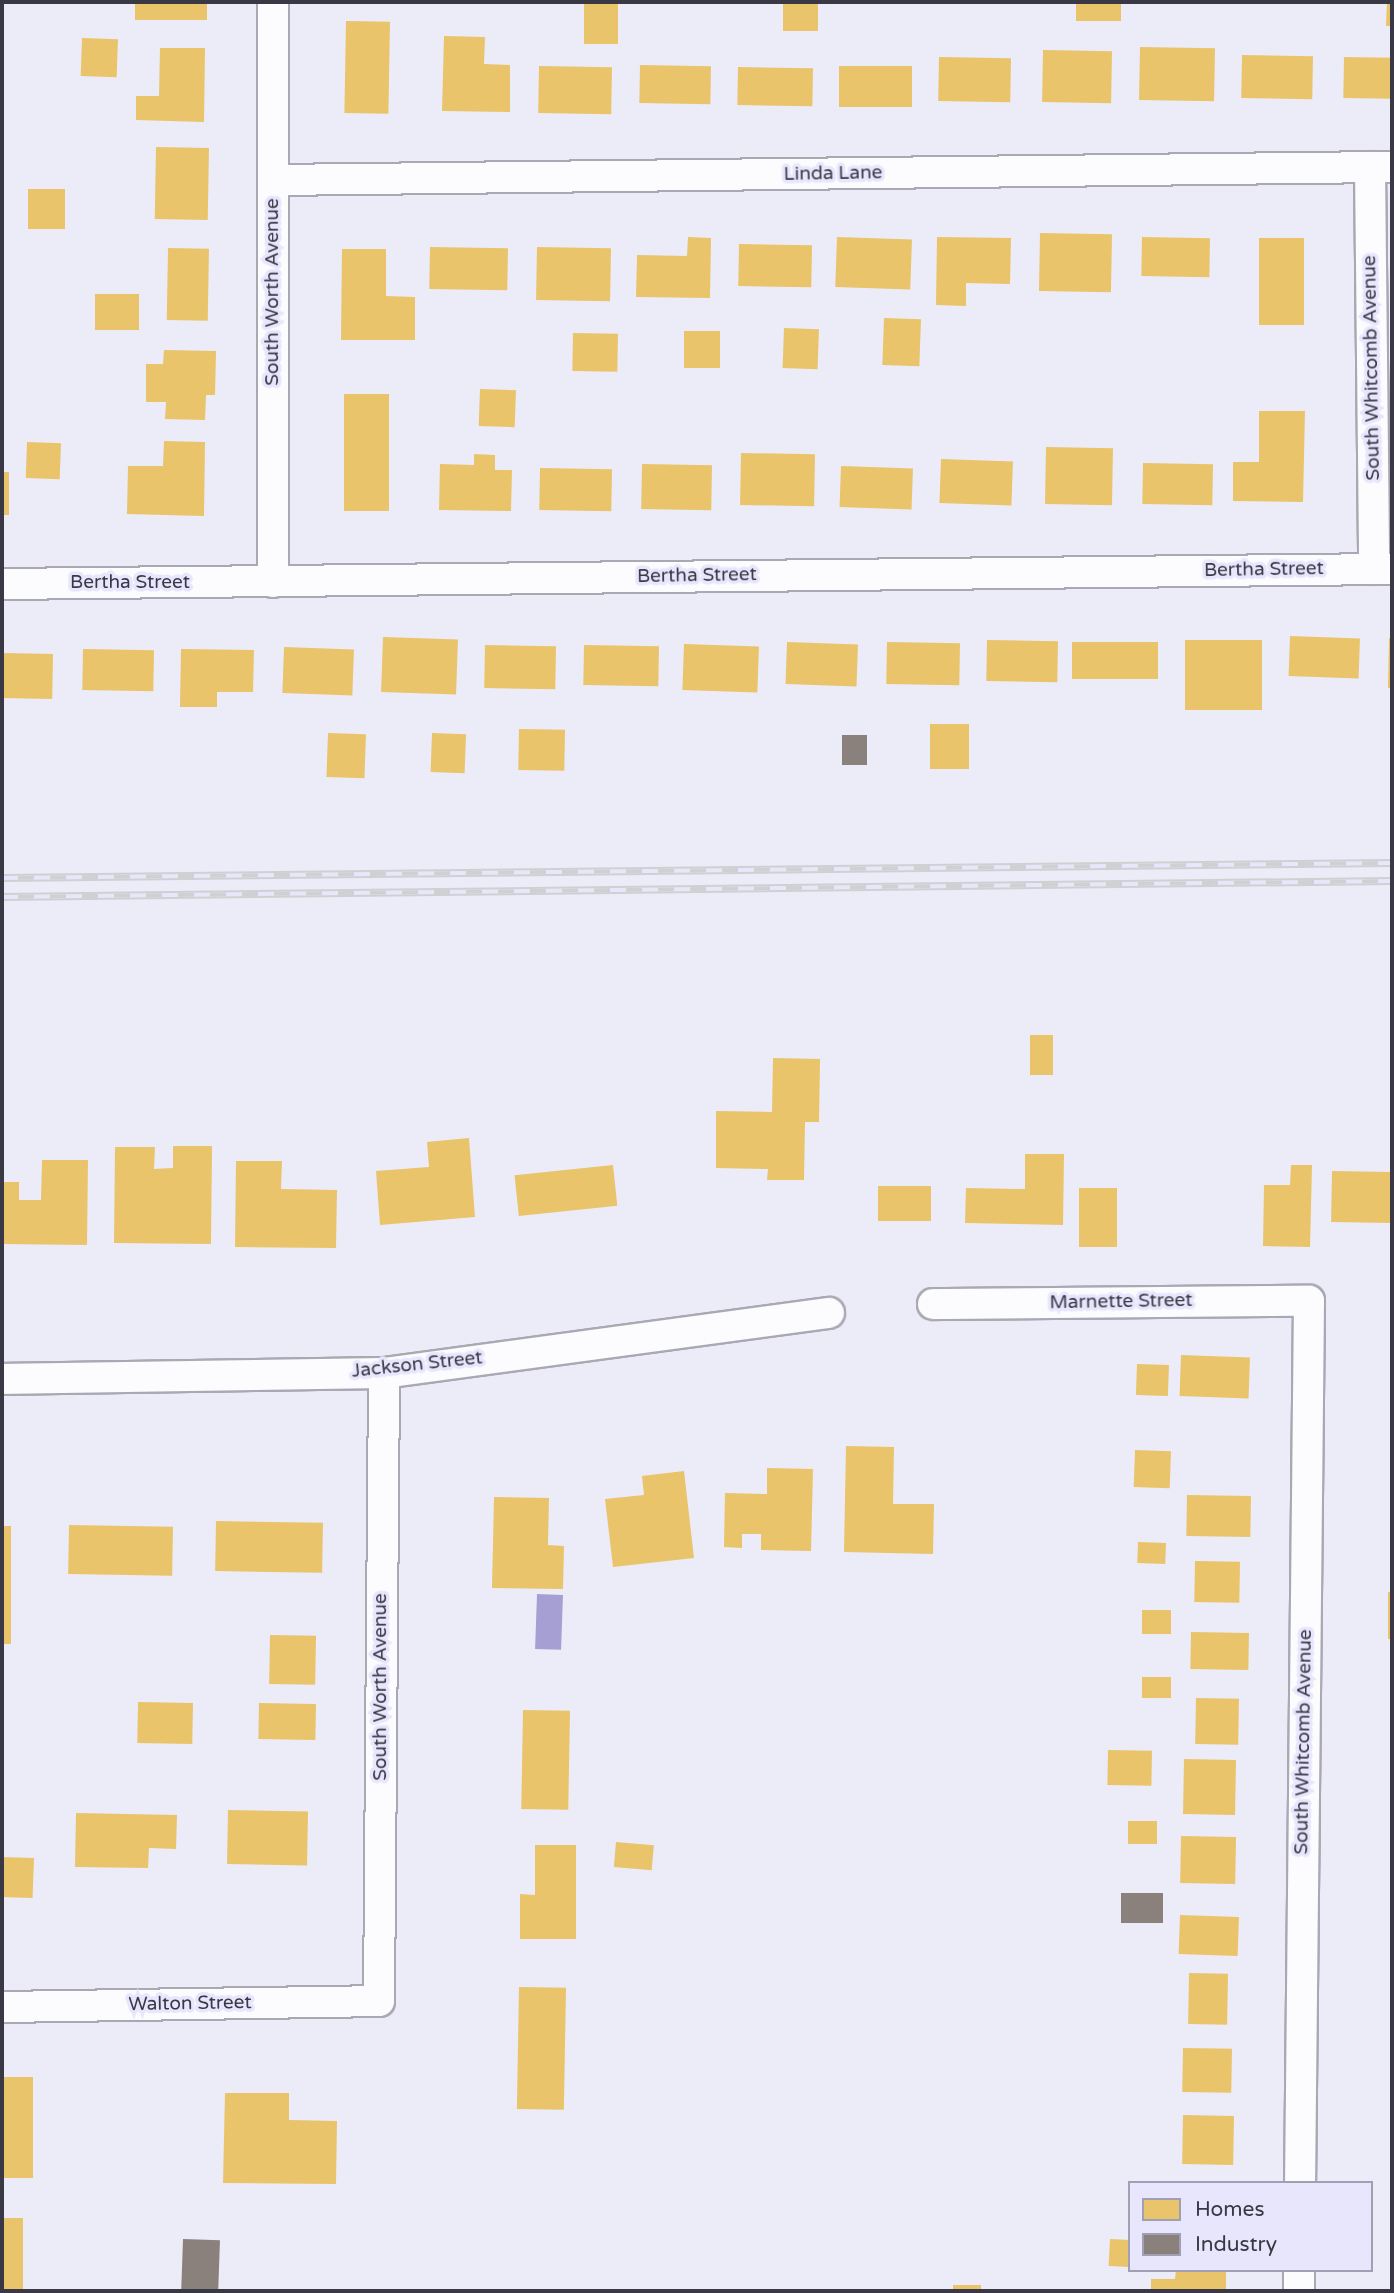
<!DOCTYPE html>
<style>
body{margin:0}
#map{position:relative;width:1394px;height:2293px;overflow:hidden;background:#ecebf8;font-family:"Varela Round",sans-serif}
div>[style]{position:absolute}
.water>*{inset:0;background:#a69fd4;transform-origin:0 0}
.homes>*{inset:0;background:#e9c46a;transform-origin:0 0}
.industry>*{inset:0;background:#8a817c;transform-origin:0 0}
.roads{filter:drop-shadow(2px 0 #a9a8b3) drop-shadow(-2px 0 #a9a8b3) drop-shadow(0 2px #a9a8b3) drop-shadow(0 -2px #a9a8b3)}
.minor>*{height:30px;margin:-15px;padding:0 15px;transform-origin:15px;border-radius:15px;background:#fcfcfe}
.rail>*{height:8px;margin-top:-4px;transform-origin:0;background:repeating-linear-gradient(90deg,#e7e6fd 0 16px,#d0d0d3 0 32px);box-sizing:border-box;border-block:2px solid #d0d0d3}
span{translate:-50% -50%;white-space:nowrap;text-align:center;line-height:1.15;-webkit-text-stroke:7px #e7e6fd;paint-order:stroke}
.street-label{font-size:19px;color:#393844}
.frame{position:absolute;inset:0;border:4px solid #393844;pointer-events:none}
.legend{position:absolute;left:1128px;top:2181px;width:245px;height:91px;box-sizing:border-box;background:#e7e6fd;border:2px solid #a1a0b3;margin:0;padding:9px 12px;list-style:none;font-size:21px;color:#393844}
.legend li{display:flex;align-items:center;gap:14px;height:35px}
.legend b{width:35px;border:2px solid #a1a0b3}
</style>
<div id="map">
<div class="water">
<i style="left:537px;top:1594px;width:26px;height:55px;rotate:2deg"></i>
</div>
<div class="homes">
<i style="left:135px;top:2px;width:72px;height:18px"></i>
<i style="left:783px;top:2px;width:35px;height:29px"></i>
<i style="left:1076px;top:2px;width:45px;height:19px"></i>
<i style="clip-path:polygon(1387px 2px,1392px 2px,1392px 26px,1386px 26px)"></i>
<i style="left:584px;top:3px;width:34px;height:41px"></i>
<i style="left:346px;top:21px;width:44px;height:92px;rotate:1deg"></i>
<i style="clip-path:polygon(444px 36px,485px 37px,484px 64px,510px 65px,510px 112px,442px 111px)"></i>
<i style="left:82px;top:38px;width:36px;height:38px;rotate:2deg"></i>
<i style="left:1140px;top:47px;width:75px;height:53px;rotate:1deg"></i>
<i style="clip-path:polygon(160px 48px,205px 48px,204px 122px,136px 120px,136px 96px,159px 96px)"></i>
<i style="left:1043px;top:50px;width:69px;height:52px;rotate:1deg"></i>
<i style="left:1242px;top:55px;width:71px;height:43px;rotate:1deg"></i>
<i style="left:939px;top:57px;width:72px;height:44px;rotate:1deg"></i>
<i style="left:1344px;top:57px;width:48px;height:41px;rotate:1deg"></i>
<i style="left:640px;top:65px;width:71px;height:38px;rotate:1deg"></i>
<i style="left:539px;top:66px;width:73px;height:47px;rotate:1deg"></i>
<i style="left:839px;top:66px;width:73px;height:41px"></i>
<i style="left:738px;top:67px;width:75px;height:38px;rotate:1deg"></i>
<i style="left:156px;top:147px;width:53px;height:72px;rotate:1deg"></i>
<i style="left:28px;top:189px;width:37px;height:40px"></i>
<i style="left:1040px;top:233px;width:72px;height:58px;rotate:1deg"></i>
<i style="clip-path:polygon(688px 237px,711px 238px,710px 298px,636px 297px,637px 255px,687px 256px)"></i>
<i style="left:837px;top:237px;width:75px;height:50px;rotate:2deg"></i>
<i style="clip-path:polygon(937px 237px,1011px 238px,1010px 284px,966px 283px,966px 306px,936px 305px)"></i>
<i style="left:1142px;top:237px;width:68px;height:39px;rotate:1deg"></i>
<i style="left:1259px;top:238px;width:45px;height:87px"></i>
<i style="left:739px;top:244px;width:73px;height:42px;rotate:1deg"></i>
<i style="left:430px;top:247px;width:78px;height:42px;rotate:1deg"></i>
<i style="left:537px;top:247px;width:74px;height:53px;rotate:1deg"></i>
<i style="left:168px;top:248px;width:41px;height:72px;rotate:1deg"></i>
<i style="clip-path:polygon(342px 249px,386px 249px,386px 296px,415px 297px,415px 340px,341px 340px)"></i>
<i style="left:95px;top:294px;width:44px;height:36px"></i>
<i style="left:884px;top:318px;width:37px;height:47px;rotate:2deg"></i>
<i style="left:784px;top:328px;width:35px;height:40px;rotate:2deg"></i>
<i style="left:684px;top:331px;width:36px;height:37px"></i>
<i style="left:573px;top:333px;width:45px;height:38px;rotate:1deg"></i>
<i style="clip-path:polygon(164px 350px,216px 351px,215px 395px,206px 395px,205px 420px,165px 419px,166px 402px,146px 402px,146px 364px,163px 364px)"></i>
<i style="left:480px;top:389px;width:36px;height:37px;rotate:2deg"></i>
<i style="left:344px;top:394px;width:45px;height:117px"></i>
<i style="clip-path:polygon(1259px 411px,1305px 411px,1303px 502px,1233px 501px,1233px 462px,1259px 462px)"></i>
<i style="clip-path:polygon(164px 441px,205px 442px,204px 516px,127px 514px,128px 466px,163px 466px)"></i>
<i style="left:27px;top:442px;width:34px;height:36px;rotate:2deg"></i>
<i style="left:1046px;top:447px;width:67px;height:57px;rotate:1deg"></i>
<i style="left:741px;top:453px;width:74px;height:52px;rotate:1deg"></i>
<i style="clip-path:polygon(474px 454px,495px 455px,495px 470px,512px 470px,511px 511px,439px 510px,440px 464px,474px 465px)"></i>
<i style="left:941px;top:459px;width:72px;height:44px;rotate:2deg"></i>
<i style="left:1143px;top:463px;width:70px;height:41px;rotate:1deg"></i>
<i style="left:642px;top:464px;width:70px;height:45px;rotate:1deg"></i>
<i style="left:841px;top:466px;width:72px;height:41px;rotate:2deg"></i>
<i style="left:540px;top:468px;width:72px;height:42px;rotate:1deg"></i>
<i style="left:2px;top:472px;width:7px;height:43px"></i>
<i style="left:1290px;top:636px;width:70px;height:40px;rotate:2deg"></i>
<i style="left:383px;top:637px;width:75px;height:55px;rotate:2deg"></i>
<i style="clip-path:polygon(1389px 638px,1392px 638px,1392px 688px,1388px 688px)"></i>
<i style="left:987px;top:640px;width:71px;height:41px;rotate:1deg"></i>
<i style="left:1185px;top:640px;width:77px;height:70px"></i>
<i style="left:787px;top:642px;width:71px;height:42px;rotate:2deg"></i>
<i style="left:887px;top:642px;width:73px;height:42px;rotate:1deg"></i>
<i style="left:1072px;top:642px;width:86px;height:37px"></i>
<i style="left:684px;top:644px;width:75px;height:46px;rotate:2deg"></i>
<i style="left:485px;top:645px;width:71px;height:43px;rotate:1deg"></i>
<i style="left:584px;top:645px;width:75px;height:40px;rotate:1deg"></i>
<i style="left:284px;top:647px;width:70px;height:46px;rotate:2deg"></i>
<i style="left:83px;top:649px;width:71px;height:41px;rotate:1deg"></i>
<i style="clip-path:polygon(181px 649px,254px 650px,253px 692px,217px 692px,217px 707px,180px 707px)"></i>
<i style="left:2px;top:653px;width:51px;height:45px;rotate:1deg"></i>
<i style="left:930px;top:724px;width:39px;height:45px"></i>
<i style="left:519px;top:729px;width:46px;height:41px;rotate:1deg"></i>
<i style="left:328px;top:733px;width:38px;height:44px;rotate:2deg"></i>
<i style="left:432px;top:733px;width:34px;height:39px;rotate:2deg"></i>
<i style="left:1030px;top:1035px;width:23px;height:40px"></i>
<i style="clip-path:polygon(773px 1058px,820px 1059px,819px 1122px,805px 1122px,804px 1180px,767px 1180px,768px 1169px,716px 1168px,716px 1111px,772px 1112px)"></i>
<i style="clip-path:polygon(469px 1138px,475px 1217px,380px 1225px,376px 1171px,429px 1167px,427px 1142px)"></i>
<i style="clip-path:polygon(173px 1146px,212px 1146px,211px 1244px,114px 1243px,115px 1147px,155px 1147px,154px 1169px,173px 1168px)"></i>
<i style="clip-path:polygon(1025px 1154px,1064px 1154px,1063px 1225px,965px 1223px,966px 1188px,1025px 1189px)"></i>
<i style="clip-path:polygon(42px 1160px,88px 1160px,87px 1245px,2px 1244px,2px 1182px,19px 1182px,19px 1200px,41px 1200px)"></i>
<i style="clip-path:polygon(236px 1161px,282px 1161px,281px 1189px,337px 1190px,336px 1248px,235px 1247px)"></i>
<i style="left:613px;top:1165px;width:41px;height:99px;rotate:84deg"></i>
<i style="clip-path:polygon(1291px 1165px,1312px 1165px,1310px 1247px,1263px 1246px,1264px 1185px,1290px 1185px)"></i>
<i style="left:1332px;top:1171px;width:60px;height:51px;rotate:1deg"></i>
<i style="left:878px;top:1186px;width:53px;height:35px"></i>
<i style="left:1079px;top:1188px;width:38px;height:59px"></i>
<i style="left:1181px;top:1355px;width:69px;height:41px;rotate:2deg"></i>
<i style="left:1137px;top:1364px;width:32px;height:31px;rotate:2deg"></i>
<i style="clip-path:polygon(846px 1446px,894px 1447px,893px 1504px,934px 1504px,933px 1554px,844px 1552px)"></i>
<i style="left:1135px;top:1450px;width:36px;height:37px;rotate:2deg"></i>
<i style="clip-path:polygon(767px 1468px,813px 1469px,811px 1551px,761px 1550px,761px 1534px,742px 1534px,742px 1548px,724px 1547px,725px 1493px,767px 1494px)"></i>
<i style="clip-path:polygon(684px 1471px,694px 1558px,613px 1567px,605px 1499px,644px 1495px,642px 1476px)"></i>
<i style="left:1187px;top:1495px;width:64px;height:41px;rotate:1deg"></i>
<i style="clip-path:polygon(494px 1497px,549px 1498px,548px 1545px,564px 1546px,563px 1589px,492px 1588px)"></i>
<i style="left:216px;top:1521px;width:107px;height:50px;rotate:1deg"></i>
<i style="left:69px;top:1525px;width:104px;height:49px;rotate:1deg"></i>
<i style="left:2px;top:1526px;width:9px;height:118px"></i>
<i style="left:1138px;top:1542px;width:28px;height:21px;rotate:2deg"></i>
<i style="left:1195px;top:1561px;width:45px;height:41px;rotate:1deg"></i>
<i style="left:1388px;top:1592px;width:4px;height:47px"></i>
<i style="left:1142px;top:1610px;width:29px;height:24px"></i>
<i style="left:1191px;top:1632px;width:58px;height:37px;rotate:1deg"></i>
<i style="left:270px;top:1635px;width:46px;height:49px;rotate:1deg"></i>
<i style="left:1142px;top:1677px;width:29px;height:21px"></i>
<i style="left:1196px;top:1698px;width:43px;height:46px;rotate:1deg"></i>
<i style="left:138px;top:1702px;width:55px;height:41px;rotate:1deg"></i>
<i style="left:259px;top:1703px;width:57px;height:36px;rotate:1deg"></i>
<i style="left:523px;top:1710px;width:47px;height:99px;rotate:1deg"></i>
<i style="left:1108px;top:1750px;width:44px;height:35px;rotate:1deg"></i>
<i style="left:1184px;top:1759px;width:52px;height:55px;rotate:1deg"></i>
<i style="left:228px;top:1810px;width:80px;height:54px;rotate:1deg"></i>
<i style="clip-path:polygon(76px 1813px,177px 1815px,176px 1849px,149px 1848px,148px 1868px,75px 1867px)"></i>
<i style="left:1128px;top:1821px;width:29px;height:23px"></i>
<i style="left:1181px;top:1836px;width:55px;height:47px;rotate:1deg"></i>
<i style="left:616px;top:1842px;width:38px;height:25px;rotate:5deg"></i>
<i style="clip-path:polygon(535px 1845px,576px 1845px,576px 1939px,520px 1939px,520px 1894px,535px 1895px)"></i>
<i style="left:2px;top:1857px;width:32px;height:40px;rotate:2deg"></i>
<i style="left:1180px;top:1915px;width:59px;height:39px;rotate:2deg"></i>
<i style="left:1189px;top:1973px;width:39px;height:51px;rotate:1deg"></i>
<i style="left:519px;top:1987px;width:47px;height:122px;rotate:1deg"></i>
<i style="left:1183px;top:2048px;width:49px;height:44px;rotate:1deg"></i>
<i style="left:2px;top:2077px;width:31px;height:101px"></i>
<i style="clip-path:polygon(225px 2093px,289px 2093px,289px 2120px,337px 2121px,336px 2184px,223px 2183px)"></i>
<i style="left:1183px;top:2115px;width:51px;height:49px;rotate:1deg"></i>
<i style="left:2px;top:2218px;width:21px;height:73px"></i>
<i style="left:1110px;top:2239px;width:20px;height:27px;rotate:3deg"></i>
<i style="clip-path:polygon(1176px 2270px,1226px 2270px,1226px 2291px,1151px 2291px,1151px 2279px,1175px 2279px)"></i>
<i style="left:953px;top:2285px;width:28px;height:6px"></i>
</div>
<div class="industry">
<i style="left:842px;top:735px;width:25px;height:30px"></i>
<i style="left:1121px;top:1893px;width:42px;height:30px"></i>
<i style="left:183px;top:2239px;width:37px;height:52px;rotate:2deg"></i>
</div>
<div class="roads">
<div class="minor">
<i style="left:273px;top:2px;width:580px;rotate:90deg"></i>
<i style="left:1370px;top:167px;width:402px;rotate:89.4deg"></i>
<i style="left:273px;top:180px;width:1119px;rotate:-0.67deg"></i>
<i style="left:2px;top:584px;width:1390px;rotate:-0.62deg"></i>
<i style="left:933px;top:1304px;width:376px;rotate:-0.5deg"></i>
<i style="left:1309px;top:1301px;width:882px;rotate:90.58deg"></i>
<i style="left:2px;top:1379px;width:382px;rotate:-0.9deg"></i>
<i style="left:384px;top:1373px;width:449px;rotate:-7.7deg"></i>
<i style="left:2px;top:2007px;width:377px;rotate:-0.9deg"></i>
<i style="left:379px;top:2001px;width:628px;rotate:-89.54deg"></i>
<i style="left:1299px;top:2291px;width:21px;rotate:-90deg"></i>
</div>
</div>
<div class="rail">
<i style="left:2px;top:878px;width:1390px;rotate:-0.62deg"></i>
<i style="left:2px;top:897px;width:1390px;rotate:-0.66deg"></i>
</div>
<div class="street-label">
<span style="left:833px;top:174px;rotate:-1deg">Linda Lane</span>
<span style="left:273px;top:292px;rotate:-90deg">South Worth Avenue</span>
<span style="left:1372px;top:368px;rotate:-91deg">South Whitcomb Avenue</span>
<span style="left:1264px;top:570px;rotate:-1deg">Bertha Street</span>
<span style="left:697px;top:576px;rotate:-1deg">Bertha Street</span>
<span style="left:130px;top:583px">Bertha Street</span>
<span style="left:1121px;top:1302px;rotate:-1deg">Marnette Street</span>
<span style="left:417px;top:1365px;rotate:-6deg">Jackson Street</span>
<span style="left:381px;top:1687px;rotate:-90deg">South Worth Avenue</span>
<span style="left:1304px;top:1742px;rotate:-89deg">South Whitcomb Avenue</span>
<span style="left:190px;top:2004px;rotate:-1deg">Walton Street</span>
</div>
<div class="frame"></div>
<ul class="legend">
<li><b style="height:19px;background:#e9c46a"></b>Homes</li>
<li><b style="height:19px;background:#8a817c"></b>Industry</li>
</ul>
</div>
